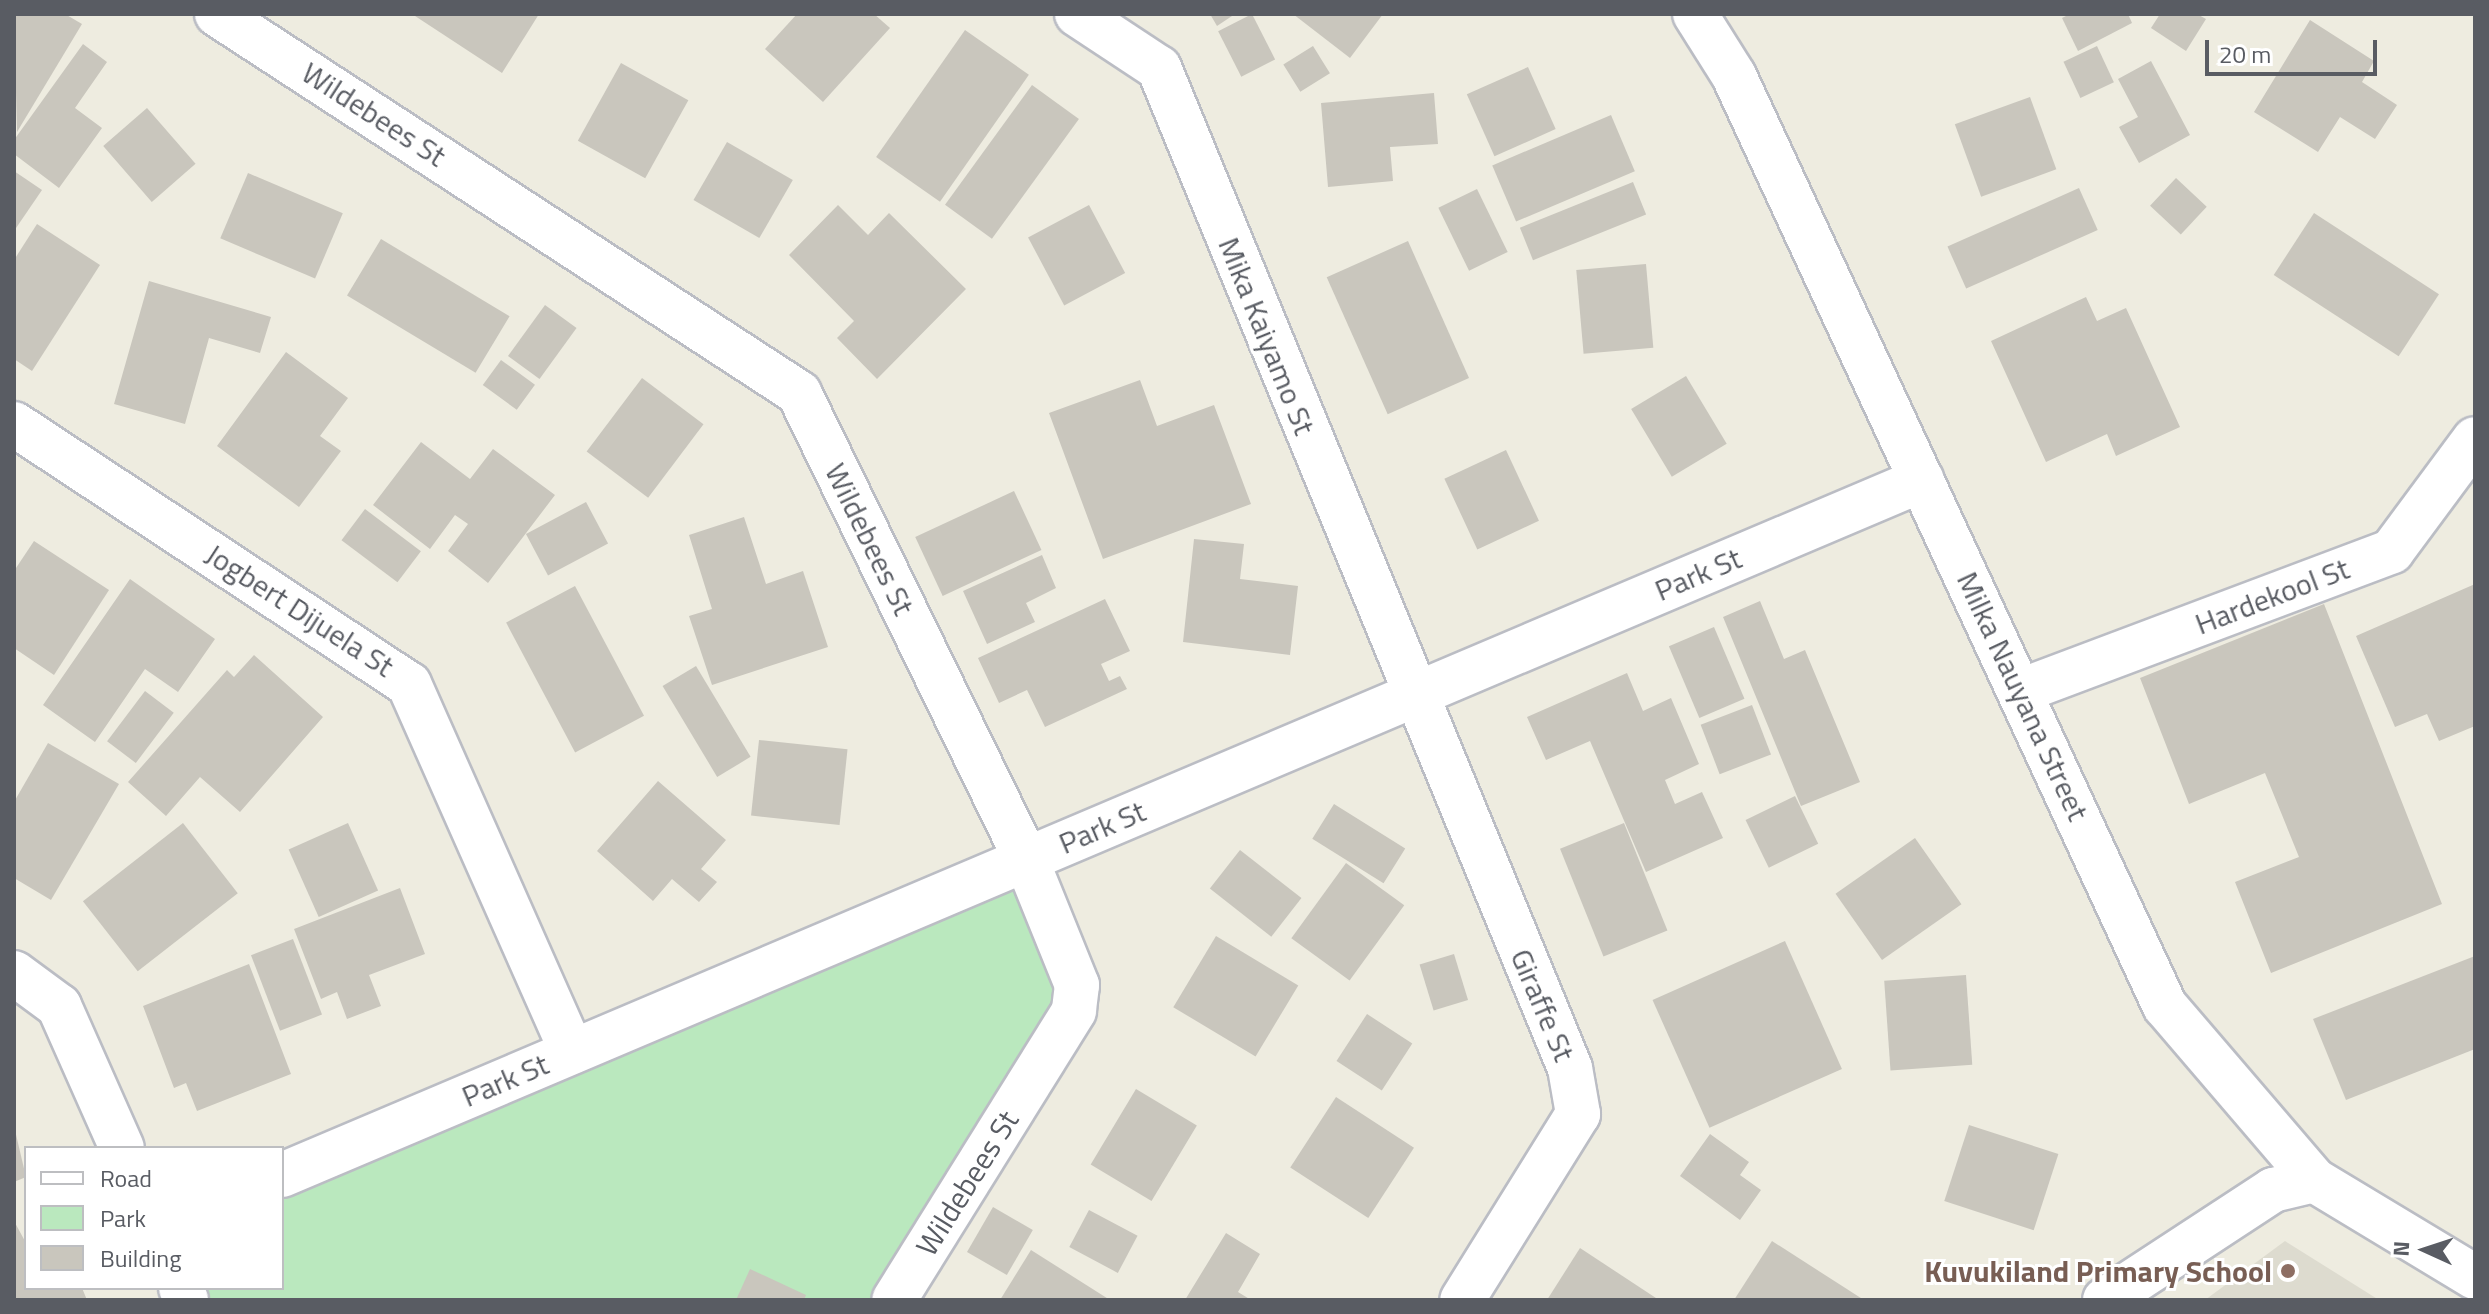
<!DOCTYPE html>
<style>
body{margin:0}
#map{position:relative;width:2489px;height:1314px;overflow:hidden;background:#eeece0;font-family:"Titillium Web",sans-serif}
div>[style]{position:absolute}
.education>*{inset:0;background:#dddbcf}
.green>*{inset:0;background:#bae8be}
.building>*{inset:0;background:#c9c6bd;transform-origin:0 0}
.roads{filter:drop-shadow(2px 0 #bbbdc4) drop-shadow(-2px 0 #bbbdc4) drop-shadow(0 2px #bbbdc4) drop-shadow(0 -2px #bbbdc4)}
.minor>*{height:44px;margin:-22px;padding:0 22px;transform-origin:22px;border-radius:22px;background:#fff}
.dots>*{width:22px;height:22px;translate:-50% -50%;box-sizing:border-box;border:4px solid #fff;border-radius:50%}
span{translate:-50% -50%;white-space:nowrap;text-align:center;line-height:1.15;-webkit-text-stroke:6px #fff;paint-order:stroke}
.street-label{font-size:30px;color:#595c63}
.education-label{font-size:30px;color:#785e54;font-weight:700}
.right{translate:-100% -50%;text-align:right}
.frame{position:absolute;inset:0;border:16px solid #595c63;pointer-events:none}
.legend{position:absolute;left:24px;top:1146px;width:260px;height:144px;box-sizing:border-box;background:#fff;border:2px solid #bdbec1;margin:0;padding:10px 14px;list-style:none;font-size:24px;color:#595c63}
.legend li{display:flex;align-items:center;gap:16px;height:40px}
.legend b{width:40px;border:2px solid #bdbec1}
.north{position:absolute;left:2385px;top:1210px;width:80px;height:80px;-webkit-text-stroke:6px #fff;paint-order:stroke;rotate:273deg;font-size:22px;font-weight:700;line-height:32px;text-align:center;color:#595c63}
.north::after{content:'';display:block;margin:auto;width:28px;height:36px;background:#595c63;clip-path:polygon(50% 0,100% 100%,50% 72%,0 100%)}
.scale{position:absolute;left:2205px;top:40px;width:172px;height:36px;box-sizing:border-box;border:4px solid #595c63;border-top:0;padding-left:10px;font-size:24px;line-height:28px;white-space:nowrap;color:#595c63;-webkit-text-stroke:6px #fff;paint-order:stroke}
</style>
<div id="map">
<div class="education">
<i style="clip-path:polygon(2285px 1241px,2379px 1300px,2205px 1300px)"></i>
</div>
<div class="green">
<i style="clip-path:polygon(1026px 859px,1077px 985px,894px 1300px,186px 1300px,181px 1288px,282px 1288px,282px 1175px)"></i>
</div>
<div class="building">
<i style="clip-path:polygon(14px 14px,65px 14px,82px 24px,17px 132px)"></i>
<i style="clip-path:polygon(412px 14px,539px 14px,502px 73px)"></i>
<i style="clip-path:polygon(797px 14px,874px 14px,890px 28px,823px 102px,765px 49px)"></i>
<i style="clip-path:polygon(1210px 14px,1235px 14px,1217px 26px)"></i>
<i style="left:1252px;top:14px;width:51px;height:38px;rotate:63deg"></i>
<i style="clip-path:polygon(1293px 14px,1383px 14px,1350px 58px)"></i>
<i style="clip-path:polygon(2070px 14px,2128px 14px,2132px 23px,2078px 51px,2062px 18px)"></i>
<i style="clip-path:polygon(2160px 14px,2197px 14px,2206px 19px,2186px 51px,2151px 28px)"></i>
<i style="clip-path:polygon(2310px 20px,2374px 61px,2362px 82px,2397px 105px,2375px 139px,2340px 117px,2318px 152px,2254px 112px)"></i>
<i style="left:965px;top:30px;width:78px;height:155px;rotate:35deg"></i>
<i style="clip-path:polygon(83px 44px,107px 62px,75px 108px,102px 128px,59px 188px,14px 154px,14px 140px)"></i>
<i style="left:1313px;top:46px;width:32px;height:35px;rotate:58deg"></i>
<i style="left:2097px;top:46px;width:40px;height:37px;rotate:65deg"></i>
<i style="clip-path:polygon(2151px 61px,2190px 135px,2139px 163px,2119px 127px,2138px 117px,2118px 79px)"></i>
<i style="left:621px;top:63px;width:77px;height:89px;rotate:29deg"></i>
<i style="left:1528px;top:67px;width:68px;height:67px;rotate:66deg"></i>
<i style="left:1032px;top:85px;width:58px;height:148px;rotate:36deg"></i>
<i style="clip-path:polygon(1434px 93px,1438px 144px,1390px 147px,1393px 181px,1328px 187px,1321px 103px)"></i>
<i style="left:2030px;top:97px;width:77px;height:80px;rotate:70deg"></i>
<i style="left:147px;top:108px;width:74px;height:58px;rotate:49deg"></i>
<i style="left:1611px;top:115px;width:61px;height:129px;rotate:67deg"></i>
<i style="left:727px;top:142px;width:76px;height:67px;rotate:30deg"></i>
<i style="clip-path:polygon(14px 171px,42px 190px,14px 231px)"></i>
<i style="left:248px;top:173px;width:103px;height:71px;rotate:23deg"></i>
<i style="left:2176px;top:178px;width:42px;height:38px;rotate:43deg"></i>
<i style="left:1633px;top:182px;width:35px;height:122px;rotate:68deg"></i>
<i style="left:2079px;top:188px;width:46px;height:144px;rotate:66deg"></i>
<i style="left:1477px;top:189px;width:70px;height:43px;rotate:64deg"></i>
<i style="clip-path:polygon(838px 205px,868px 235px,889px 213px,966px 289px,877px 379px,837px 338px,854px 321px,789px 255px)"></i>
<i style="left:1089px;top:205px;width:77px;height:69px;rotate:62deg"></i>
<i style="left:2314px;top:213px;width:149px;height:74px;rotate:33deg"></i>
<i style="clip-path:polygon(37px 224px,100px 265px,32px 371px,14px 359px,14px 260px)"></i>
<i style="left:381px;top:239px;width:150px;height:66px;rotate:31deg"></i>
<i style="left:1408px;top:241px;width:150px;height:89px;rotate:66deg"></i>
<i style="left:1646px;top:264px;width:84px;height:70px;rotate:85deg"></i>
<i style="clip-path:polygon(149px 281px,271px 317px,260px 353px,209px 338px,185px 424px,114px 404px)"></i>
<i style="clip-path:polygon(2086px 297px,2097px 321px,2126px 308px,2180px 427px,2116px 456px,2107px 434px,2046px 462px,1991px 341px)"></i>
<i style="left:545px;top:305px;width:39px;height:63px;rotate:36deg"></i>
<i style="clip-path:polygon(286px 352px,348px 398px,320px 436px,341px 451px,299px 507px,217px 446px)"></i>
<i style="left:501px;top:360px;width:42px;height:31px;rotate:36deg"></i>
<i style="left:1686px;top:376px;width:79px;height:64px;rotate:59deg"></i>
<i style="left:642px;top:378px;width:77px;height:92px;rotate:37deg"></i>
<i style="clip-path:polygon(1140px 380px,1157px 426px,1214px 405px,1251px 504px,1103px 559px,1049px 413px)"></i>
<i style="clip-path:polygon(421px 442px,470px 479px,493px 449px,555px 495px,488px 583px,448px 551px,468px 524px,455px 515px,430px 549px,373px 505px)"></i>
<i style="left:1506px;top:450px;width:78px;height:68px;rotate:65deg"></i>
<i style="left:1014px;top:491px;width:65px;height:109px;rotate:65deg"></i>
<i style="left:586px;top:502px;width:47px;height:68px;rotate:62deg"></i>
<i style="left:365px;top:509px;width:70px;height:39px;rotate:37deg"></i>
<i style="clip-path:polygon(744px 517px,766px 584px,803px 571px,828px 647px,712px 685px,689px 616px,712px 609px,689px 535px)"></i>
<i style="clip-path:polygon(1194px 539px,1244px 544px,1240px 579px,1298px 586px,1290px 655px,1183px 642px)"></i>
<i style="clip-path:polygon(34px 541px,109px 590px,54px 675px,14px 648px,14px 571px)"></i>
<i style="clip-path:polygon(1042px 555px,1056px 588px,1026px 603px,1035px 622px,987px 644px,963px 591px)"></i>
<i style="clip-path:polygon(130px 579px,215px 639px,178px 692px,145px 669px,95px 742px,43px 705px)"></i>
<i style="clip-path:polygon(2475px 584px,2475px 726px,2439px 741px,2427px 714px,2395px 727px,2356px 636px)"></i>
<i style="left:575px;top:586px;width:147px;height:78px;rotate:62deg"></i>
<i style="clip-path:polygon(1105px 599px,1130px 651px,1101px 664px,1109px 681px,1120px 676px,1127px 689px,1045px 727px,1027px 690px,999px 703px,978px 658px)"></i>
<i style="clip-path:polygon(1760px 601px,1784px 659px,1805px 650px,1860px 782px,1801px 806px,1723px 617px)"></i>
<i style="clip-path:polygon(2324px 604px,2442px 904px,2271px 973px,2235px 882px,2299px 857px,2265px 773px,2189px 804px,2140px 678px)"></i>
<i style="left:1714px;top:627px;width:78px;height:49px;rotate:67deg"></i>
<i style="clip-path:polygon(254px 655px,323px 717px,240px 812px,200px 777px,166px 816px,128px 782px,227px 670px,234px 677px)"></i>
<i style="left:696px;top:666px;width:106px;height:39px;rotate:59deg"></i>
<i style="clip-path:polygon(1627px 673px,1643px 711px,1671px 698px,1699px 764px,1665px 780px,1675px 804px,1702px 792px,1723px 838px,1646px 872px,1590px 741px,1546px 760px,1527px 717px)"></i>
<i style="left:145px;top:691px;width:36px;height:63px;rotate:37deg"></i>
<i style="left:1752px;top:705px;width:53px;height:55px;rotate:69deg"></i>
<i style="left:759px;top:740px;width:89px;height:76px;rotate:6deg"></i>
<i style="clip-path:polygon(48px 743px,119px 784px,51px 900px,14px 878px,14px 802px)"></i>
<i style="clip-path:polygon(658px 781px,726px 840px,701px 869px,717px 882px,699px 902px,672px 879px,653px 901px,597px 851px)"></i>
<i style="left:1795px;top:796px;width:53px;height:55px;rotate:64deg"></i>
<i style="left:1334px;top:804px;width:84px;height:41px;rotate:32deg"></i>
<i style="left:183px;top:823px;width:89px;height:127px;rotate:52deg"></i>
<i style="left:348px;top:823px;width:74px;height:65px;rotate:66deg"></i>
<i style="left:1624px;top:823px;width:116px;height:69px;rotate:68deg"></i>
<i style="left:1915px;top:838px;width:81px;height:97px;rotate:55deg"></i>
<i style="left:1240px;top:850px;width:78px;height:49px;rotate:38deg"></i>
<i style="left:1346px;top:863px;width:72px;height:93px;rotate:36deg"></i>
<i style="clip-path:polygon(400px 888px,425px 954px,369px 975px,381px 1006px,347px 1019px,337px 992px,321px 999px,294px 929px)"></i>
<i style="left:1216px;top:936px;width:96px;height:83px;rotate:31deg"></i>
<i style="left:293px;top:939px;width:81px;height:45px;rotate:69deg"></i>
<i style="left:1785px;top:941px;width:140px;height:145px;rotate:66deg"></i>
<i style="left:1454px;top:954px;width:48px;height:36px;rotate:73deg"></i>
<i style="clip-path:polygon(2475px 956px,2475px 1049px,2346px 1100px,2313px 1019px)"></i>
<i style="clip-path:polygon(249px 964px,291px 1074px,197px 1111px,186px 1083px,174px 1088px,143px 1006px)"></i>
<i style="left:1966px;top:975px;width:90px;height:82px;rotate:86deg"></i>
<i style="left:1367px;top:1014px;width:54px;height:56px;rotate:33deg"></i>
<i style="left:1136px;top:1089px;width:71px;height:88px;rotate:31deg"></i>
<i style="left:1336px;top:1097px;width:93px;height:84px;rotate:33deg"></i>
<i style="left:1969px;top:1125px;width:94px;height:80px;rotate:18deg"></i>
<i style="clip-path:polygon(14px 1126px,26px 1177px,14px 1182px)"></i>
<i style="clip-path:polygon(1710px 1134px,1749px 1162px,1740px 1175px,1761px 1190px,1740px 1220px,1680px 1176px)"></i>
<i style="left:993px;top:1207px;width:46px;height:52px;rotate:30deg"></i>
<i style="left:1089px;top:1210px;width:55px;height:42px;rotate:28deg"></i>
<i style="clip-path:polygon(14px 1221px,26px 1243px,26px 1288px,82px 1288px,87px 1300px,14px 1300px)"></i>
<i style="clip-path:polygon(1226px 1233px,1260px 1254px,1238px 1292px,1251px 1300px,1185px 1300px)"></i>
<i style="clip-path:polygon(1772px 1241px,1864px 1300px,1734px 1300px)"></i>
<i style="clip-path:polygon(1580px 1248px,1659px 1300px,1547px 1300px)"></i>
<i style="clip-path:polygon(1031px 1250px,1110px 1300px,1000px 1300px)"></i>
<i style="clip-path:polygon(750px 1269px,806px 1295px,804px 1300px,736px 1300px)"></i>
</div>
<div class="roads">
<div class="minor">
<i style="left:217px;top:14px;width:695px;rotate:33.07deg"></i>
<i style="left:799px;top:393px;width:518px;rotate:64.03deg"></i>
<i style="left:1026px;top:859px;width:136px;rotate:68deg"></i>
<i style="left:1077px;top:985px;width:26px;rotate:97deg"></i>
<i style="left:1074px;top:1011px;width:340px;rotate:121.9deg"></i>
<i style="left:1077px;top:14px;width:98px;rotate:33.4deg"></i>
<i style="left:1159px;top:68px;width:1081px;rotate:67.66deg"></i>
<i style="left:1570px;top:1068px;width:47px;rotate:80.1deg"></i>
<i style="left:1578px;top:1114px;width:219px;rotate:121.9deg"></i>
<i style="left:1695px;top:14px;width:73px;rotate:57.8deg"></i>
<i style="left:1734px;top:76px;width:1025px;rotate:65.14deg"></i>
<i style="left:2165px;top:1006px;width:229px;rotate:49.4deg"></i>
<i style="left:2314px;top:1180px;width:188px;rotate:31.1deg"></i>
<i style="left:14px;top:424px;width:473px;rotate:33.4deg"></i>
<i style="left:409px;top:684px;width:402px;rotate:66.1deg"></i>
<i style="left:2023px;top:690px;width:394px;rotate:-20.6deg"></i>
<i style="left:2392px;top:551px;width:139px;rotate:-53.5deg"></i>
<i style="left:14px;top:973px;width:56px;rotate:36.3deg"></i>
<i style="left:59px;top:1006px;width:155px;rotate:66.1deg"></i>
<i style="left:282px;top:1175px;width:1781px;rotate:-22.97deg"></i>
<i style="left:181px;top:1288px;width:13px;rotate:67deg"></i>
<i style="left:2105px;top:1300px;width:201px;rotate:-33.2deg"></i>
<i style="left:2273px;top:1190px;width:42px;rotate:-13.7deg"></i>
</div>
</div>
<div class="dots">
<i style="left:2288px;top:1271px;background:#8d6e63"></i>
</div>
<div class="street-label">
<span style="left:374px;top:114px;rotate:33deg">Wildebees St</span>
<span style="left:1267px;top:336px;rotate:68deg">Mika Kaiyamo St</span>
<span style="left:870px;top:539px;rotate:64deg">Wildebees St</span>
<span style="left:1698px;top:574px;rotate:-23deg">Park St</span>
<span style="left:2272px;top:596px;rotate:-21deg">Hardekool St</span>
<span style="left:300px;top:610px;rotate:33deg">Jogbert Dijuela St</span>
<span style="left:2023px;top:696px;rotate:65deg">Milka Nauyana Street</span>
<span style="left:1102px;top:827px;rotate:-23deg">Park St</span>
<span style="left:1543px;top:1005px;rotate:67deg">Giraffe St</span>
<span style="left:505px;top:1080px;rotate:-23deg">Park St</span>
<span style="left:967px;top:1183px;rotate:-58deg">Wildebees St</span>
</div>
<div class="education-label">
<span class="right" style="left:2272px;top:1271px">Kuvukiland Primary School</span>
</div>
<div class="frame"></div>
<ul class="legend">
<li><b style="height:10px;background:#fff"></b>Road</li>
<li><b style="height:22px;background:#bae8be"></b>Park</li>
<li><b style="height:22px;background:#c9c6bd"></b>Building</li>
</ul>
<div class="north">N</div>
<div class="scale">20 m</div>
</div>
